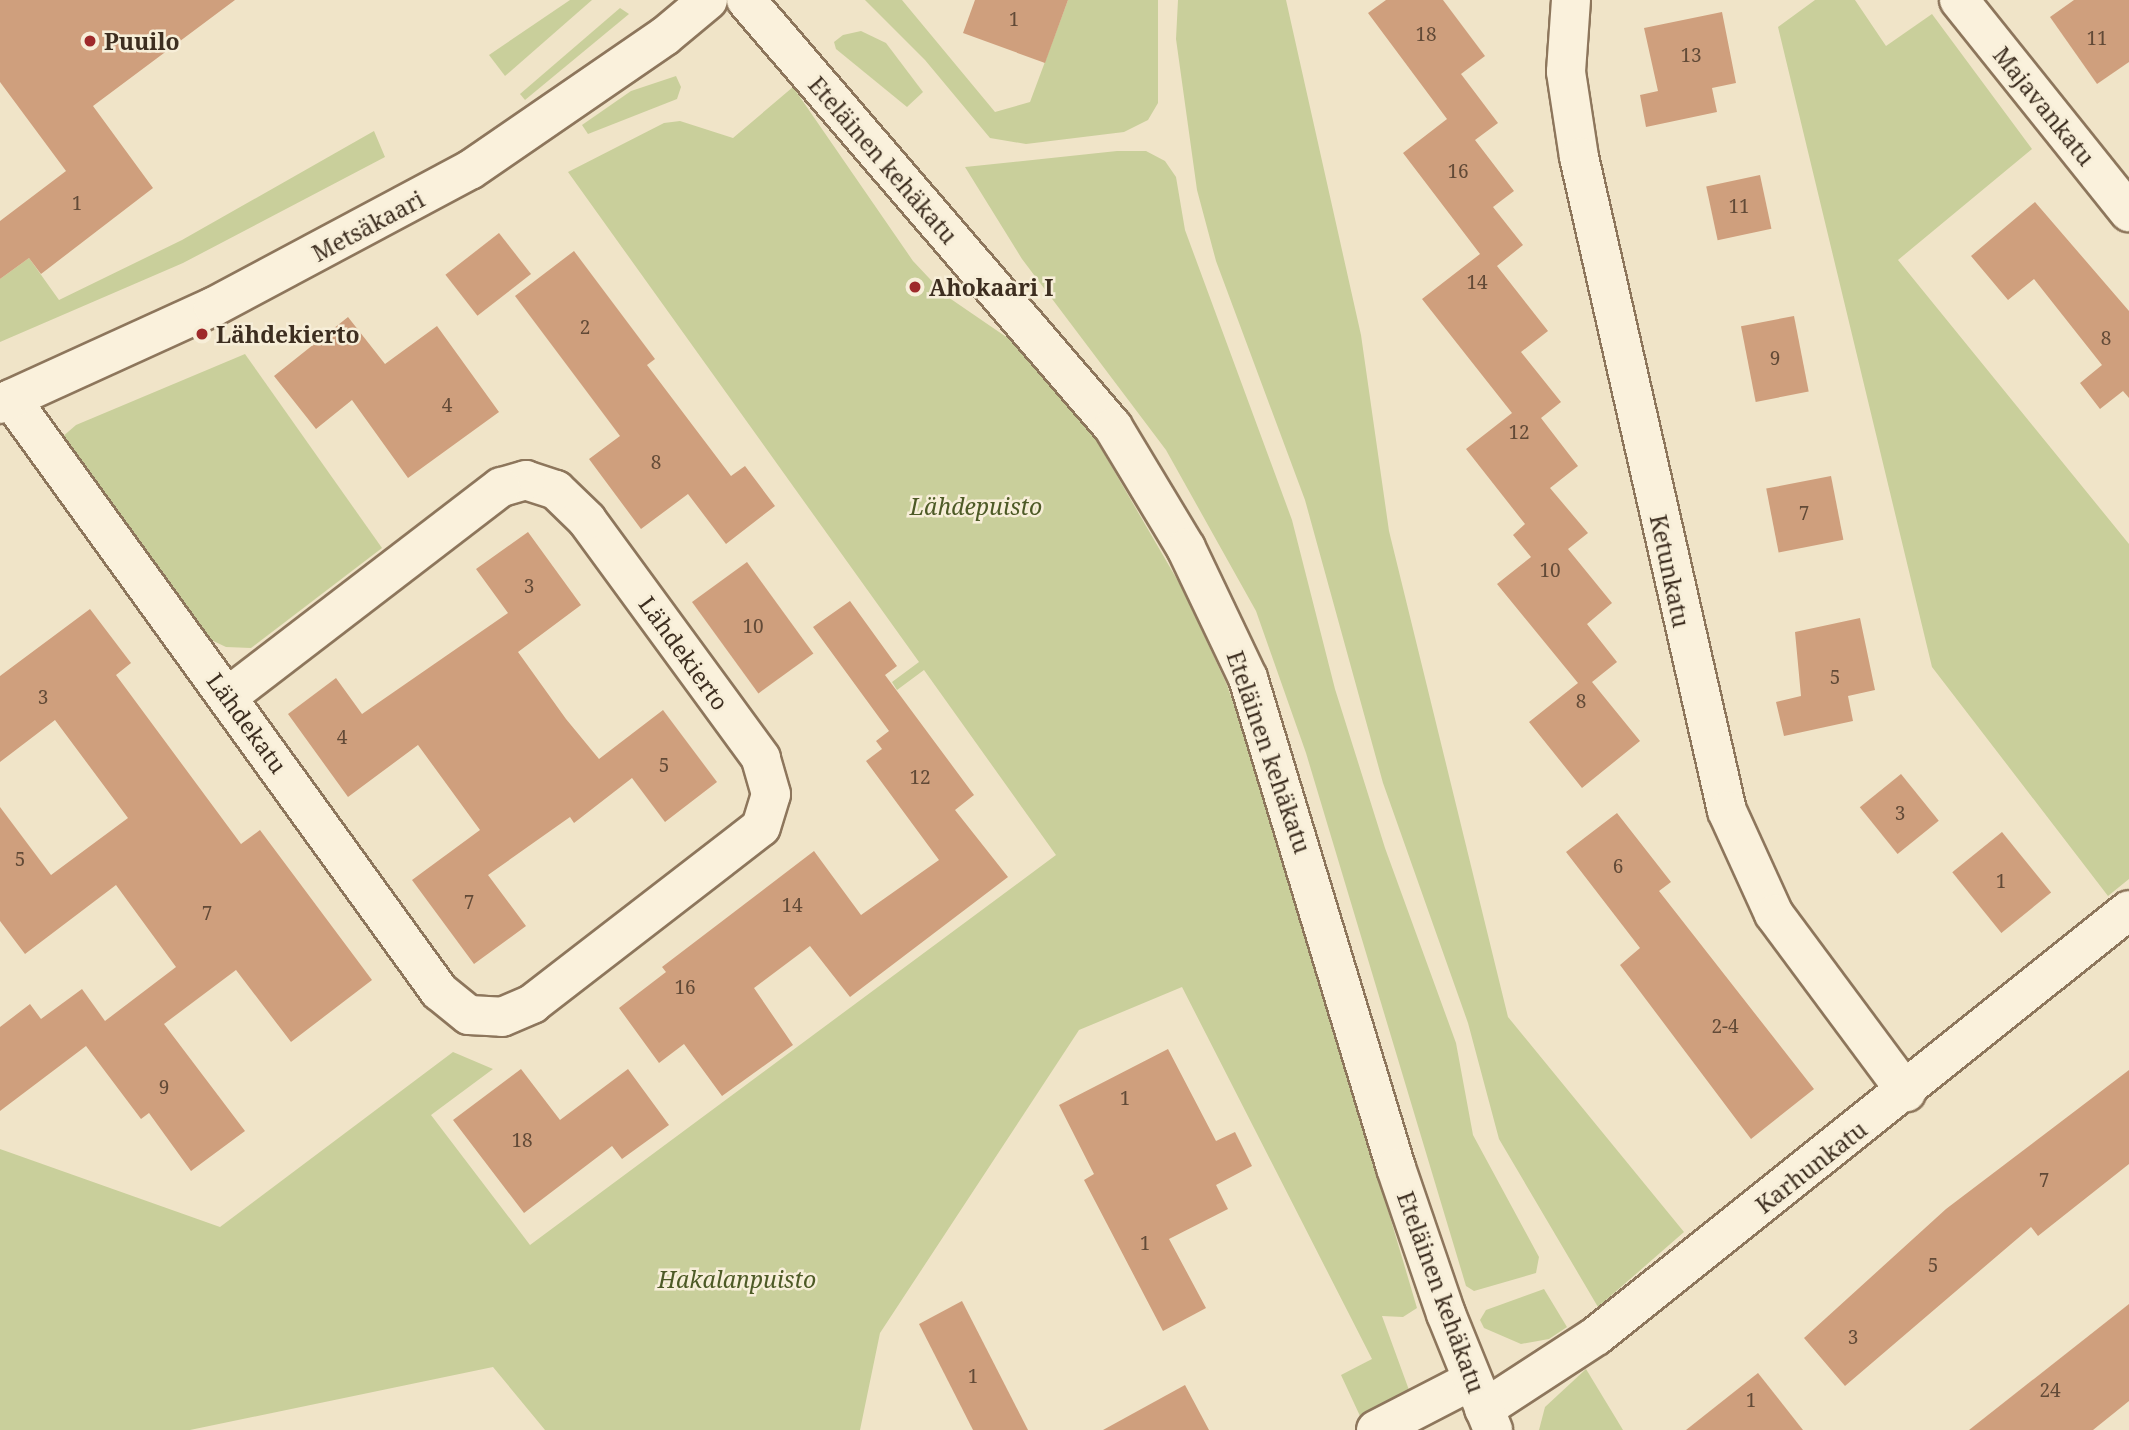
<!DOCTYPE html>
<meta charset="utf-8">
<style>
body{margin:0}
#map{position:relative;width:2129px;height:1430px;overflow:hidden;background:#f0e4c8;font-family:"Noto Serif",serif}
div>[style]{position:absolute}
.green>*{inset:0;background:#c9cf9b}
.building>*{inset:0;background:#cf9f7d;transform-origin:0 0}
.roads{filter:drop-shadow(2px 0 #8d765c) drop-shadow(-2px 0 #8d765c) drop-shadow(0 2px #8d765c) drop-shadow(0 -2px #8d765c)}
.minor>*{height:38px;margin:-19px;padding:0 19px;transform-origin:19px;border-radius:19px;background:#faf1dc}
.tertiary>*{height:38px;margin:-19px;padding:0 19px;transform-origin:19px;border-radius:19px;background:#faf1dc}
.dots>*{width:19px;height:19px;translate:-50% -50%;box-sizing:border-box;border:4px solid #f7eed8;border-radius:50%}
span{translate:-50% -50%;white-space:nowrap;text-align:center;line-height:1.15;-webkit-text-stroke:5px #f7eed8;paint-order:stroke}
.number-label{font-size:19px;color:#624a37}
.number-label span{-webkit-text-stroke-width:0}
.poi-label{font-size:23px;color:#3d2e20;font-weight:700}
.left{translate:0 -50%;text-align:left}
.street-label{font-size:23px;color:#3d2e20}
.park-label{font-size:23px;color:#4d5a26;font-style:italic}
</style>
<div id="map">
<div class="green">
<i style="clip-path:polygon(570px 0,592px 0,505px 76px,489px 55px)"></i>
<i style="clip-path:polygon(865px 0,902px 0,995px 112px,1030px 102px,1068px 0,1158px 0,1158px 103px,1148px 120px,1124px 132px,1026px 144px,990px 138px,925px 60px)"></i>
<i style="clip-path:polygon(1178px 0,1286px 0,1361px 335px,1389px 531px,1508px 1017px,1684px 1232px,1598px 1307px,1499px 1139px,1468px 1023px,1383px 783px,1305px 500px,1216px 261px,1197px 190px,1176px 39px)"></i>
<i style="clip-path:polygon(1815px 0,1855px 0,1886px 46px,1932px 14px,2032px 149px,1898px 260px,2129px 544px,2129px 879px,2108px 896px,1932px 667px,1778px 27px)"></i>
<i style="clip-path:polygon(620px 8px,629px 14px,525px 100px,520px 94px)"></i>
<i style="clip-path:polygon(861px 31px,886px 43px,923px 92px,907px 107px,836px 49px,834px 42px,843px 35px)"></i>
<i style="clip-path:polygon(676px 76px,681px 87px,677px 99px,588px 134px,582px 125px,631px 91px)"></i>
<i style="clip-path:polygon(793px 87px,913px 261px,945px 295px,1021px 347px,1084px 419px,1182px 588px,1227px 685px,1264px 792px,1417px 1308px,1403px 1317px,1382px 1316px,1409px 1390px,1360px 1416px,1341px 1375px,1372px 1359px,1182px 987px,1079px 1030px,880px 1333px,860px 1430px,545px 1430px,493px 1367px,190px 1430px,0 1430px,0 1149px,220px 1227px,453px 1052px,493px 1069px,431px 1115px,530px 1245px,1056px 855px,924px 670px,897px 690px,892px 682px,919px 662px,568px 172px,664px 123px,680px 121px,733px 138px)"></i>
<i style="clip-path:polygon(374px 131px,385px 157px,183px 263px,0 342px,0 279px,29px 258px,59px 300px,182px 240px)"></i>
<i style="clip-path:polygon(1117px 151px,1146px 151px,1165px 161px,1176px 177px,1185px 230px,1292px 520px,1335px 689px,1385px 848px,1456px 1043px,1473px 1135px,1539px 1257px,1536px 1273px,1474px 1291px,1466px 1286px,1306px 753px,1256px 611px,1166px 450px,1022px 259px,965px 167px)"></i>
<i style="clip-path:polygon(245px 354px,382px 548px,251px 648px,226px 647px,209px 639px,61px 438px,76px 425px)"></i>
<i style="clip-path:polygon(1544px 1289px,1567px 1327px,1549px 1339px,1521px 1344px,1484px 1328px,1480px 1320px,1486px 1310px)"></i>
<i style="clip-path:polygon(1586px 1369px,1623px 1430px,1539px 1430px,1545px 1407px)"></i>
</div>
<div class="building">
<i style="clip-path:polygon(0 0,235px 0,93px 106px,153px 188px,41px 274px,29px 258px,0 279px,0 221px,66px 171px,0 82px)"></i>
<i style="clip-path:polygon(975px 0,1068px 0,1045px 63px,963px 33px)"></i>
<i style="clip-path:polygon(1386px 0,1443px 0,1485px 56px,1461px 74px,1498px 123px,1475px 140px,1514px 191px,1493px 207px,1523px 245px,1497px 266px,1548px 331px,1521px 352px,1561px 402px,1541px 418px,1578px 466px,1550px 488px,1588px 533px,1568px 549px,1612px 603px,1587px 624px,1617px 662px,1592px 682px,1640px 741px,1582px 788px,1529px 722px,1578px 683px,1497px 584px,1531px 557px,1513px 535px,1525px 524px,1466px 449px,1512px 413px,1422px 299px,1480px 254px,1403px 153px,1447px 119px,1368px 13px)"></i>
<i style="clip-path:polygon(2074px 0,2129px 0,2129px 62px,2097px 84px,2050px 17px)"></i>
<i style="clip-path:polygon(1722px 12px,1736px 83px,1712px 88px,1717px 112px,1646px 127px,1640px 95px,1658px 91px,1644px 28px)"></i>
<i style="left:1760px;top:175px;width:55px;height:55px;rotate:78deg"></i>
<i style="clip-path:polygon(2035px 202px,2129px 311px,2129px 398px,2123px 391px,2100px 409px,2080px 383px,2102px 365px,2034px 279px,2008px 300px,1971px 256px)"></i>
<i style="left:499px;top:233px;width:52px;height:68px;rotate:52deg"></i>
<i style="clip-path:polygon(574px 251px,655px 359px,647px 365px,731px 476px,745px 466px,775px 506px,726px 544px,688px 494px,641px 529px,589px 459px,620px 436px,515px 296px)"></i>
<i style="left:1794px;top:316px;width:77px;height:54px;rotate:79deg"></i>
<i style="clip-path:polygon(348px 317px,385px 364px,437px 326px,499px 412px,408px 478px,352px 400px,316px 429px,274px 376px)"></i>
<i style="left:1831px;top:476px;width:65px;height:66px;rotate:79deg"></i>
<i style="clip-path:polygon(528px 532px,581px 605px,518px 652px,566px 719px,599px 759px,663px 710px,717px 782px,665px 822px,632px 778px,574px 823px,570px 817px,488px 875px,526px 926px,474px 964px,412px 880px,480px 830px,418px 745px,348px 797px,288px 714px,336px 678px,362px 714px,508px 613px,476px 569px)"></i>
<i style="left:747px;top:562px;width:113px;height:68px;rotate:54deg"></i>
<i style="clip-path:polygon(850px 601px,897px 666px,885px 675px,974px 795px,955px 810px,1008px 877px,850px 997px,810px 946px,754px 988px,793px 1045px,722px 1096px,684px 1044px,659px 1063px,619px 1008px,666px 972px,662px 967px,814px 851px,861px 915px,939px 860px,866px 761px,882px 749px,876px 741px,889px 731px,813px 627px)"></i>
<i style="clip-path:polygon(90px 609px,131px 663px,116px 675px,241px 844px,260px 830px,372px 980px,291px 1042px,236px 970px,164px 1024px,245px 1131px,191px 1171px,149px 1113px,141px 1119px,86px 1046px,0 1111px,0 1027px,30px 1004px,41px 1019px,82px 989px,105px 1021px,176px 967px,116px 885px,25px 954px,0 921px,0 807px,51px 875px,128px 818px,55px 720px,0 762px,0 676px)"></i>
<i style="clip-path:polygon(1860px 618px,1875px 690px,1848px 696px,1853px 721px,1784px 736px,1776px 702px,1801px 696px,1795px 632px)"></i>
<i style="left:1901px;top:774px;width:60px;height:53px;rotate:51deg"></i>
<i style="clip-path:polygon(1617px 813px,1671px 882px,1659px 891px,1814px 1089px,1751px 1139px,1620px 965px,1640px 948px,1566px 852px)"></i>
<i style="left:2002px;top:832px;width:78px;height:64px;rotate:51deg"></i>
<i style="clip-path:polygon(1168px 1049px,1216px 1141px,1235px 1132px,1252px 1166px,1216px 1185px,1228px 1209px,1169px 1239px,1206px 1308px,1163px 1331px,1084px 1180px,1094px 1174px,1059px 1105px)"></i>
<i style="clip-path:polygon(521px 1069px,560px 1120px,628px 1069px,669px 1125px,622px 1159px,612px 1146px,524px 1213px,453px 1120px)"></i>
<i style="clip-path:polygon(2129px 1070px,2129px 1164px,2038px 1236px,2031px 1227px,1845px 1386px,1804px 1338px,1946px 1209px)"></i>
<i style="clip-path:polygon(962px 1301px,1028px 1430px,973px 1430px,919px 1324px)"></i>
<i style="clip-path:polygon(2129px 1304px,2129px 1401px,2093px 1430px,1969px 1430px)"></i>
<i style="clip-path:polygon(1758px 1373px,1803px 1430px,1686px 1430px)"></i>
<i style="clip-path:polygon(1185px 1385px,1209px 1430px,1103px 1430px)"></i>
</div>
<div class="roads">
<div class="minor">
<i style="left:1571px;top:0;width:72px;rotate:94deg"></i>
<i style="left:1566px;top:72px;width:86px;rotate:81.3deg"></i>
<i style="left:1579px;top:157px;width:671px;rotate:77.25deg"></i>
<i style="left:1727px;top:811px;width:113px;rotate:65.5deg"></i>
<i style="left:1774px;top:914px;width:222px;rotate:53.4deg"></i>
<i style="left:1959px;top:0;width:272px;rotate:51.3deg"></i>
<i style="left:11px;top:399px;width:731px;rotate:54.13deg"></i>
<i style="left:439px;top:991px;width:38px;rotate:39deg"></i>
<i style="left:469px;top:1015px;width:33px;rotate:3deg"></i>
<i style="left:502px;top:1017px;width:33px;rotate:-23deg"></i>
<i style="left:532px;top:1004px;width:289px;rotate:-37.7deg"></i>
<i style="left:761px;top:827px;width:34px;rotate:-73deg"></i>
<i style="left:771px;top:794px;width:37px;rotate:-106deg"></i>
<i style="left:761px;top:758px;width:295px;rotate:-126.2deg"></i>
<i style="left:587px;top:520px;width:43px;rotate:-135.9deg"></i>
<i style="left:556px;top:490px;width:32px;rotate:-162deg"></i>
<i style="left:526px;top:480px;width:26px;rotate:164deg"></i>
<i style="left:501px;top:487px;width:343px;rotate:142.5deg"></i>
<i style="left:0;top:404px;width:234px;rotate:-24.5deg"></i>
<i style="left:213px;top:307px;width:291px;rotate:-28.1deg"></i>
<i style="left:470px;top:170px;width:237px;rotate:-34.5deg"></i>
<i style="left:665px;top:36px;width:56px;rotate:-39.9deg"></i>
<i style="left:1484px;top:1409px;width:134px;rotate:-33.1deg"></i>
<i style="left:1596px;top:1336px;width:682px;rotate:-38.63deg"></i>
<i style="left:1376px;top:1430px;width:107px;rotate:-27.3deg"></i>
</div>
<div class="tertiary">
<i style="left:746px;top:0;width:563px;rotate:49.32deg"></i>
<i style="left:1113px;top:427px;width:141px;rotate:58.9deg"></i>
<i style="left:1186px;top:548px;width:144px;rotate:64.5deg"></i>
<i style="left:1248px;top:678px;width:512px;rotate:73.19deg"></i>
<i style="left:1396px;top:1168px;width:154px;rotate:71.1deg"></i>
<i style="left:1446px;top:1314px;width:125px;rotate:67.9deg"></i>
</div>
</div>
<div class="dots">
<i style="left:90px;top:41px;background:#9e2a2b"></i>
<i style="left:915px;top:287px;background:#9e2a2b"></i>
<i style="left:202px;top:334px;background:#9e2a2b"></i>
</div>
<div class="number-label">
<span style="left:1014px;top:20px">1</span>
<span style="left:1426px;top:35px">18</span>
<span style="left:2097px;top:39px">11</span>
<span style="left:1691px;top:56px">13</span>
<span style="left:1458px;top:172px">16</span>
<span style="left:77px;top:204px">1</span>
<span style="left:1739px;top:207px">11</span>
<span style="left:1477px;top:283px">14</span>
<span style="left:585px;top:328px">2</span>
<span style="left:2106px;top:339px">8</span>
<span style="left:1775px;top:359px">9</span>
<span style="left:447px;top:406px">4</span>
<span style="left:1519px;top:433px">12</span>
<span style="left:656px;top:463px">8</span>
<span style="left:1804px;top:514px">7</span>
<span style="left:1550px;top:571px">10</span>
<span style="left:529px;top:587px">3</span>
<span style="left:753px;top:627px">10</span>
<span style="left:1835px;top:678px">5</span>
<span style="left:43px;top:698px">3</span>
<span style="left:1581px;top:702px">8</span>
<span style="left:342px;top:738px">4</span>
<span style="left:664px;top:766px">5</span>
<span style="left:920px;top:778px">12</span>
<span style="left:1900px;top:814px">3</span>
<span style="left:20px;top:860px">5</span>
<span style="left:1618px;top:867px">6</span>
<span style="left:2001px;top:882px">1</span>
<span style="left:469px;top:903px">7</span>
<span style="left:792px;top:906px">14</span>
<span style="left:207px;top:914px">7</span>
<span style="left:685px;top:988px">16</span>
<span style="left:1725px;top:1027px">2-4</span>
<span style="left:164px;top:1088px">9</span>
<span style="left:1125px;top:1099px">1</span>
<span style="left:522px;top:1141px">18</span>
<span style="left:2044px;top:1181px">7</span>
<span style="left:1145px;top:1244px">1</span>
<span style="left:1933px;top:1266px">5</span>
<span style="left:1853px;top:1338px">3</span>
<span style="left:973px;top:1377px">1</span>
<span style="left:2050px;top:1391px">24</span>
<span style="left:1751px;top:1401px">1</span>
</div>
<div class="poi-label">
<span class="left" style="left:104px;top:41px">Puuilo</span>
<span class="left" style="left:929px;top:287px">Ahokaari I</span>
<span class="left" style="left:216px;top:334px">Lähdekierto</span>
</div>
<div class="street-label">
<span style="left:2044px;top:106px;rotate:51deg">Majavankatu</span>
<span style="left:883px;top:160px;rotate:49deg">Eteläinen kehäkatu</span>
<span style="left:368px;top:226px;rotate:-28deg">Metsäkaari</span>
<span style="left:1670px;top:571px;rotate:78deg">Ketunkatu</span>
<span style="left:684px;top:653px;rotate:54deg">Lähdekierto</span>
<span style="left:247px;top:723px;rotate:54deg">Lähdekatu</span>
<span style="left:1269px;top:752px;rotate:71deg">Eteläinen kehäkatu</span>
<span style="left:1811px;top:1167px;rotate:-38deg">Karhunkatu</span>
<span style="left:1441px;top:1292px;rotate:70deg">Eteläinen kehäkatu</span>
</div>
<div class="park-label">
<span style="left:976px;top:506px">Lähdepuisto</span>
<span style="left:737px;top:1279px">Hakalanpuisto</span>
</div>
</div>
